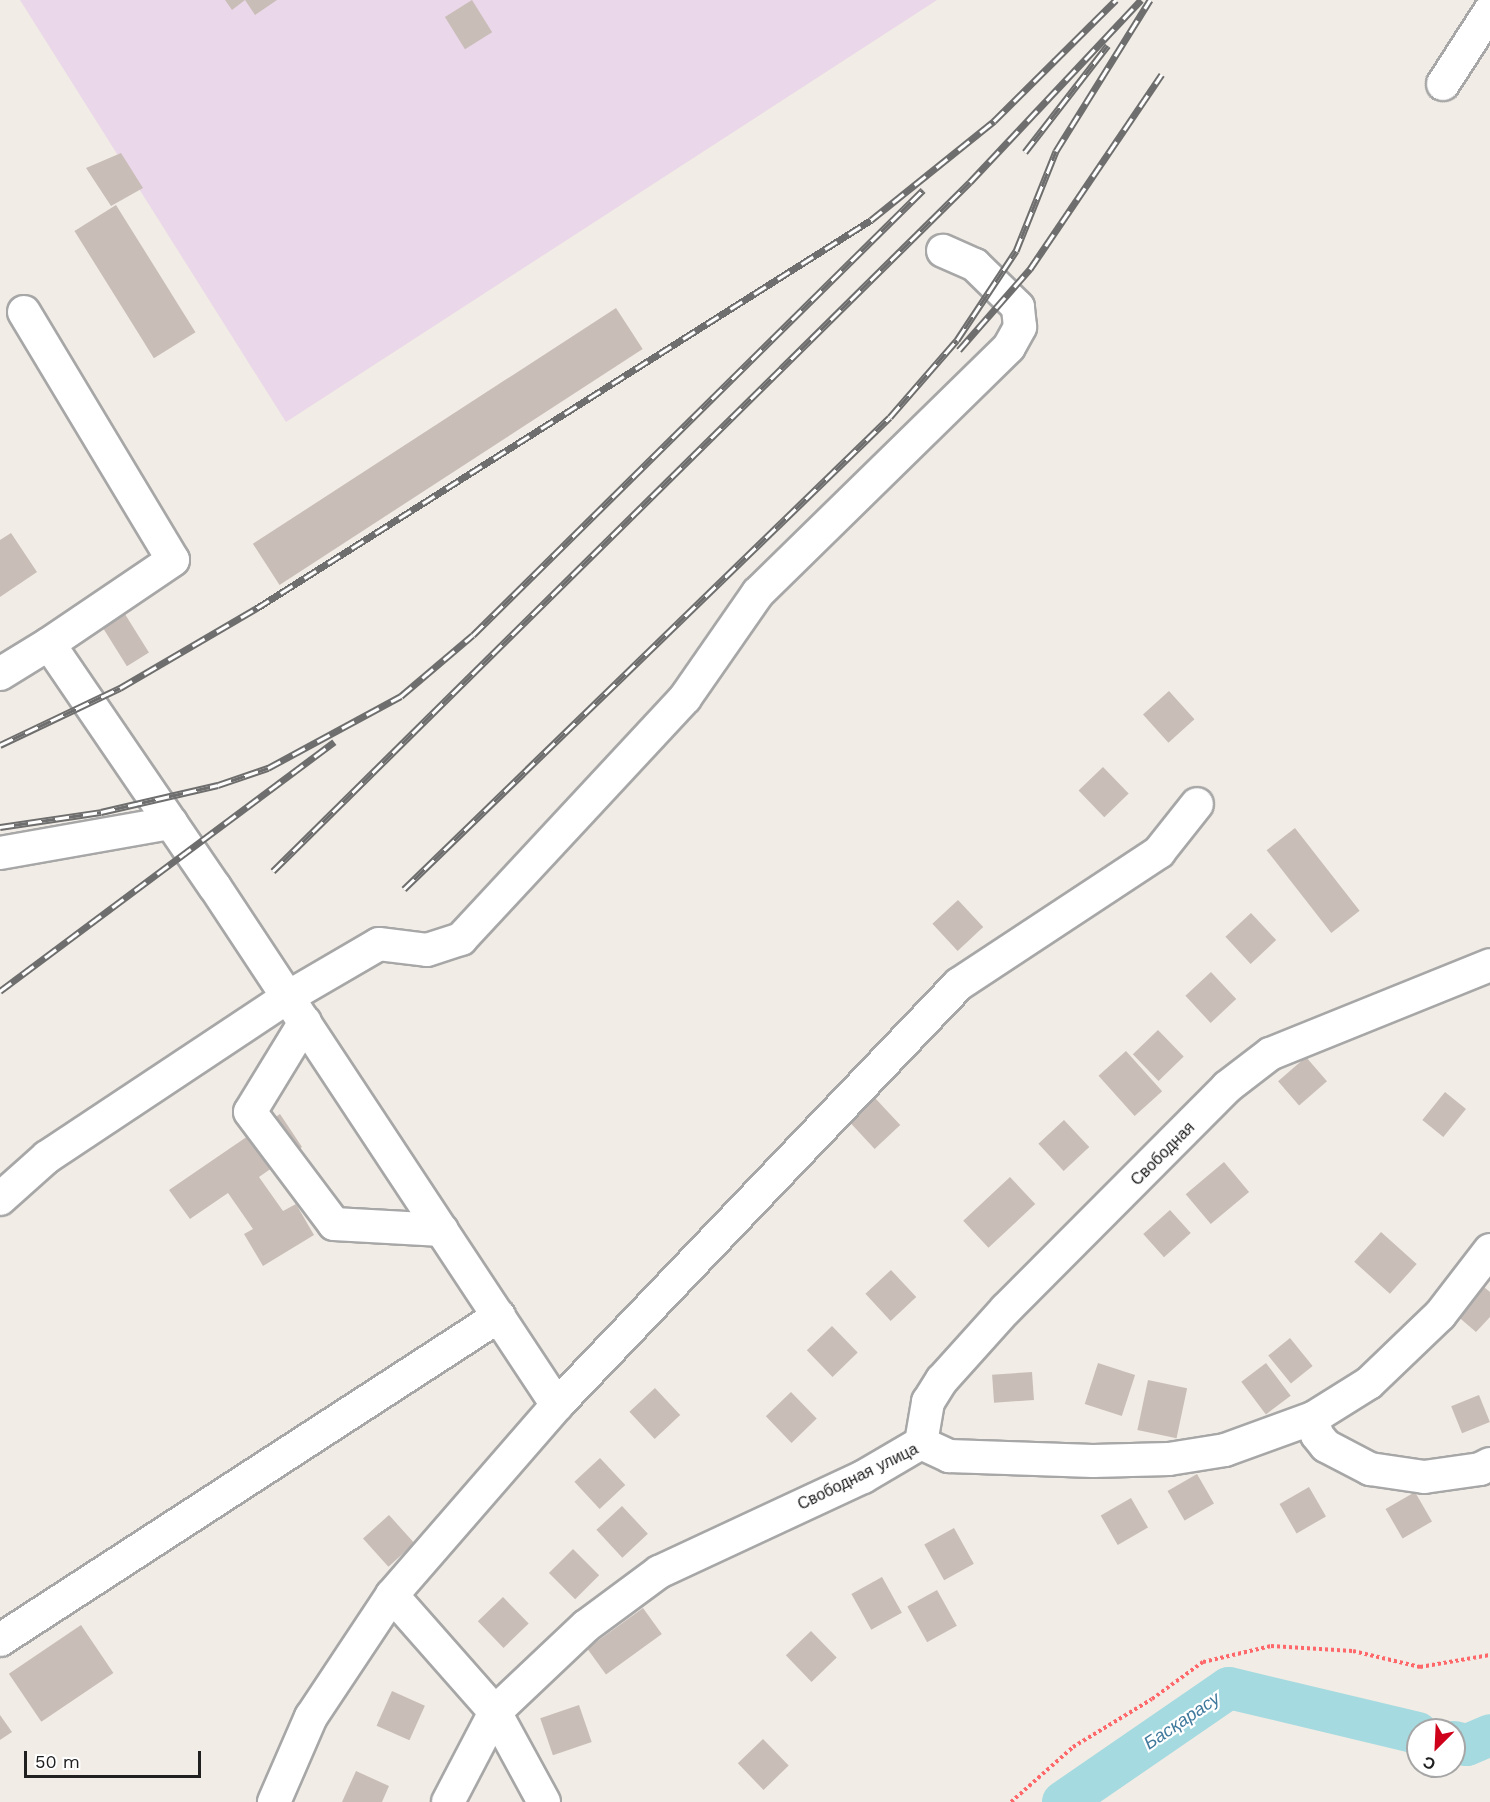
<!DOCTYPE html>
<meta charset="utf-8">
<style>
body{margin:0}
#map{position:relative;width:1490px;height:1802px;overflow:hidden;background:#f1ece5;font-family:"Work Sans",sans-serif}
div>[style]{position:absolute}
.industrial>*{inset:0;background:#ead7e9}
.river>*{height:42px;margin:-21px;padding:0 21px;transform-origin:21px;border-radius:21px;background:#a4dae0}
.building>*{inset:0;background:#c9bdb8;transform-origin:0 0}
.path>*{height:4px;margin-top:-2px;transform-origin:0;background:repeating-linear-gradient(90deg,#ff686b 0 3px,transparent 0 6px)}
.roads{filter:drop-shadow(2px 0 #a7a7a7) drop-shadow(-2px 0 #a7a7a7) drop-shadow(0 2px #a7a7a7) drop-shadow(0 -2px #a7a7a7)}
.minor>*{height:32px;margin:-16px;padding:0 16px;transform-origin:16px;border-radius:16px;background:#fff}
.rail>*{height:7px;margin-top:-3.5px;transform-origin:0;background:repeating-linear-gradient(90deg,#fff 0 14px,#6e6e6e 0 28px);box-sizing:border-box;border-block:2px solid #6e6e6e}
span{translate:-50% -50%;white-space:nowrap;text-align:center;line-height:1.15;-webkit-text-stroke:4.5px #fff;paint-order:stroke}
.street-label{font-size:16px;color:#202020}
.water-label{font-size:18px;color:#3f799c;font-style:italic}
.north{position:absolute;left:1406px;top:1718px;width:60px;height:60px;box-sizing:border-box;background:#fff;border:2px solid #a6a6a6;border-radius:50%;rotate:204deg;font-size:16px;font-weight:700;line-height:24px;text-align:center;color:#202020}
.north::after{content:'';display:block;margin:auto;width:21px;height:27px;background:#cf0019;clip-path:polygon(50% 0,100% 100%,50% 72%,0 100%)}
.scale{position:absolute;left:24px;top:1751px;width:177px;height:27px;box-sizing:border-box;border:3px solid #202020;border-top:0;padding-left:8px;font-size:18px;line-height:21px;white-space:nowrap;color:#202020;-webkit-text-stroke:4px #fff;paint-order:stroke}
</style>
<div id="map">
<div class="industrial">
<i style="clip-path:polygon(20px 0,937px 0,286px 422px)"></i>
</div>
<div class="river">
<i style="left:1454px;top:1742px;width:13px;rotate:13deg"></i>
<i style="left:1467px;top:1745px;width:25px;rotate:-23deg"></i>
<i style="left:1063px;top:1802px;width:201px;rotate:-34.5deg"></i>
<i style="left:1229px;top:1688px;width:194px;rotate:13.4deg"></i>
</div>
<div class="building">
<i style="clip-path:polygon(225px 0,277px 0,255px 15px,245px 0,232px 10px)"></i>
<i style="left:472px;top:0;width:38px;height:32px;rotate:58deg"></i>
<i style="clip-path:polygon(121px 153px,143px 188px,111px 206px,86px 168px)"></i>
<i style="left:116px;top:205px;width:150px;height:49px;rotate:58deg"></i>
<i style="left:616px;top:308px;width:49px;height:433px;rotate:57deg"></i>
<i style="clip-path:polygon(11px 533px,37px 572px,0 597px,0 540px)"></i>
<i style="left:123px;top:611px;width:49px;height:26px;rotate:58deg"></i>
<i style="left:1169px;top:691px;width:38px;height:35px;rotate:48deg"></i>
<i style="left:1103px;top:767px;width:37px;height:34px;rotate:46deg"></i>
<i style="left:1295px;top:828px;width:105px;height:36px;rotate:52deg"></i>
<i style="left:958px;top:900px;width:37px;height:35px;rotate:47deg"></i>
<i style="left:1251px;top:913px;width:37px;height:35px;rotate:47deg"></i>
<i style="left:1211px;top:972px;width:37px;height:35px;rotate:47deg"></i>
<i style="left:1158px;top:1030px;width:37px;height:35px;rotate:46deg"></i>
<i style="left:1126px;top:1051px;width:54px;height:37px;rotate:48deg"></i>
<i style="left:1306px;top:1057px;width:32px;height:37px;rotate:49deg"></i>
<i style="left:1445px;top:1092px;width:27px;height:36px;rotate:39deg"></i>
<i style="left:875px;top:1098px;width:37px;height:35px;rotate:47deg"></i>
<i style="clip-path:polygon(280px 1114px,302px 1147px,259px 1177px,283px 1211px,296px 1204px,314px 1235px,263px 1266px,244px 1234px,253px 1229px,228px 1193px,190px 1219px,169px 1190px)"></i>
<i style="left:1064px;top:1120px;width:37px;height:35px;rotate:47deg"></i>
<i style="left:1224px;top:1162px;width:39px;height:50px;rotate:50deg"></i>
<i style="left:1010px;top:1177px;width:37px;height:64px;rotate:47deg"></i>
<i style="left:1170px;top:1210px;width:31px;height:36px;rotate:48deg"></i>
<i style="left:1381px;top:1232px;width:48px;height:40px;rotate:42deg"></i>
<i style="left:891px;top:1270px;width:37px;height:35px;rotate:47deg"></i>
<i style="clip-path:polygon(1473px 1278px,1490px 1292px,1490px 1317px,1476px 1332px,1448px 1308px)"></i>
<i style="left:832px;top:1326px;width:37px;height:35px;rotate:46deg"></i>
<i style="left:1290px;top:1338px;width:36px;height:28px;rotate:51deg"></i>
<i style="left:1098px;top:1363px;width:39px;height:43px;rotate:18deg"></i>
<i style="left:1266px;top:1363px;width:41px;height:31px;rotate:53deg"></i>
<i style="left:1032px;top:1372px;width:28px;height:40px;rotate:86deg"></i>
<i style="left:1148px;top:1380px;width:40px;height:51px;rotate:12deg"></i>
<i style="left:655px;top:1388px;width:37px;height:35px;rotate:47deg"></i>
<i style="left:791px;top:1392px;width:37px;height:35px;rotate:46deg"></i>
<i style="left:1479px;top:1395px;width:29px;height:30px;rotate:68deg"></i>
<i style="left:600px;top:1458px;width:37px;height:35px;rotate:47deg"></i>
<i style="left:1197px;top:1474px;width:34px;height:34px;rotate:60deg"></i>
<i style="left:1309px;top:1487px;width:34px;height:34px;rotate:60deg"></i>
<i style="left:1415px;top:1492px;width:34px;height:34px;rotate:60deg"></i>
<i style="left:1131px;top:1498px;width:34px;height:35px;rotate:60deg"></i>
<i style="left:622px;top:1506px;width:38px;height:35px;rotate:47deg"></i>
<i style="left:389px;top:1515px;width:38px;height:35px;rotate:48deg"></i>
<i style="left:954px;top:1528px;width:41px;height:34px;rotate:61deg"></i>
<i style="left:573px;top:1549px;width:37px;height:34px;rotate:45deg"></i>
<i style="left:882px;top:1577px;width:41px;height:35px;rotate:61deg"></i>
<i style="left:937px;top:1590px;width:41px;height:34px;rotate:61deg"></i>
<i style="left:503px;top:1597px;width:37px;height:35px;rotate:46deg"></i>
<i style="left:643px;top:1608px;width:32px;height:69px;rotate:54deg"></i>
<i style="left:81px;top:1625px;width:58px;height:87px;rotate:56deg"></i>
<i style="left:811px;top:1631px;width:37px;height:35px;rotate:46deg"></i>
<i style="left:392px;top:1691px;width:36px;height:38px;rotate:24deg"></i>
<i style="left:579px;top:1705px;width:39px;height:41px;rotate:71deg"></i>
<i style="clip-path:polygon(0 1715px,12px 1732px,0 1740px)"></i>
<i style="left:763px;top:1739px;width:37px;height:35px;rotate:46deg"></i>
<i style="clip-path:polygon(356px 1771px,389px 1786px,382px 1802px,342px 1802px)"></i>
</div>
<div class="path">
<i style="left:1011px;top:1802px;width:83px;rotate:-41.6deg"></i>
<i style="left:1073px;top:1747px;width:92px;rotate:-31.3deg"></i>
<i style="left:1152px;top:1699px;width:63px;rotate:-36deg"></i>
<i style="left:1203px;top:1662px;width:70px;rotate:-13.2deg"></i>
<i style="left:1271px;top:1646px;width:82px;rotate:3.5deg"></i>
<i style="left:1353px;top:1651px;width:69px;rotate:13.4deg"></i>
<i style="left:1420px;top:1667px;width:71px;rotate:-9.7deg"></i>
</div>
<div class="roads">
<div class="minor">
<i style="left:1443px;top:84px;width:87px;rotate:-57.2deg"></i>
<i style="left:24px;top:312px;width:289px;rotate:59deg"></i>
<i style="left:173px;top:560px;width:150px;rotate:145.9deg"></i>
<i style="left:0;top:674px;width:57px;rotate:-31.5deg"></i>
<i style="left:49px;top:644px;width:294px;rotate:55.7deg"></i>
<i style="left:215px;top:887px;width:621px;rotate:56.57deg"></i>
<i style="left:0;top:853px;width:174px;rotate:-10deg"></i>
<i style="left:305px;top:1022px;width:105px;rotate:121.4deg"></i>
<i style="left:250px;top:1112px;width:140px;rotate:53.1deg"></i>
<i style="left:334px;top:1224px;width:108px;rotate:3.2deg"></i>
<i style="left:0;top:1199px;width:63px;rotate:-41.8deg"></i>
<i style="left:47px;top:1157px;width:289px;rotate:-33.6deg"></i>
<i style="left:288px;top:997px;width:105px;rotate:-30.2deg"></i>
<i style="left:379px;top:944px;width:48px;rotate:7.1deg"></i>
<i style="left:427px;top:950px;width:36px;rotate:-18deg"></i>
<i style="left:461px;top:939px;width:329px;rotate:-47.1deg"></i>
<i style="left:685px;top:698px;width:128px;rotate:-55.2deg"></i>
<i style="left:758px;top:593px;width:351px;rotate:-44.4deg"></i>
<i style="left:1009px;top:347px;width:23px;rotate:-61deg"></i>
<i style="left:1020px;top:327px;width:20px;rotate:-96deg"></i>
<i style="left:1018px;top:307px;width:60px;rotate:-135.7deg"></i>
<i style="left:975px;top:265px;width:35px;rotate:-156deg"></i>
<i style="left:1313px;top:1418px;width:17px;rotate:77deg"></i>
<i style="left:1317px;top:1435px;width:14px;rotate:51deg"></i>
<i style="left:1326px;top:1446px;width:50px;rotate:27.6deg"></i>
<i style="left:1370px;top:1469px;width:55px;rotate:8.4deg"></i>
<i style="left:1424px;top:1477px;width:57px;rotate:-8.1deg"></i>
<i style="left:1480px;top:1469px;width:11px;rotate:-27deg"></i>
<i style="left:921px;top:1443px;width:42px;rotate:-80.3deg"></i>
<i style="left:928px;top:1402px;width:26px;rotate:-58deg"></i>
<i style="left:942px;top:1380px;width:96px;rotate:-48deg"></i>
<i style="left:1006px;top:1309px;width:313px;rotate:-45.1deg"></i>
<i style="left:1227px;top:1087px;width:54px;rotate:-37.5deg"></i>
<i style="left:1270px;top:1054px;width:237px;rotate:-22deg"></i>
<i style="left:921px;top:1443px;width:31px;rotate:25deg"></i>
<i style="left:949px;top:1456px;width:144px;rotate:2deg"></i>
<i style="left:1093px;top:1461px;width:76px;rotate:-1.5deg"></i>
<i style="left:1169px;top:1459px;width:57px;rotate:-9.1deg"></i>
<i style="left:1225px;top:1450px;width:94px;rotate:-20deg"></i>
<i style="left:1313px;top:1418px;width:66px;rotate:-32deg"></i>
<i style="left:1369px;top:1383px;width:98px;rotate:-43.8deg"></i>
<i style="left:1440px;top:1315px;width:82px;rotate:-52.4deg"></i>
<i style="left:0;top:1640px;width:595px;rotate:-33deg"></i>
<i style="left:274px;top:1802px;width:93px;rotate:-66.5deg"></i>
<i style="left:311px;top:1717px;width:146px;rotate:-56.4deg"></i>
<i style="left:448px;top:1802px;width:102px;rotate:-62.4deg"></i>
<i style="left:495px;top:1712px;width:125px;rotate:-43.4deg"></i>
<i style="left:586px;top:1626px;width:91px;rotate:-36.5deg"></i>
<i style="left:659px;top:1572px;width:225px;rotate:-25deg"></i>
<i style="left:863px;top:1477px;width:67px;rotate:-30.4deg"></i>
<i style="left:544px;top:1802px;width:102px;rotate:-118.6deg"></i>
<i style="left:495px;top:1712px;width:156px;rotate:-131.4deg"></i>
<i style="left:392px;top:1595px;width:252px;rotate:-49deg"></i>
<i style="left:557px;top:1405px;width:582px;rotate:-46.32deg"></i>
<i style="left:959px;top:984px;width:240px;rotate:-33.4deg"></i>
<i style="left:1159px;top:852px;width:61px;rotate:-51.6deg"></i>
</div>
</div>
<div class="rail">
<i style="left:1025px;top:152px;width:135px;rotate:-52.2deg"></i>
<i style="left:959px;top:350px;width:108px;rotate:-48.8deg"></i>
<i style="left:1030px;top:269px;width:235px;rotate:-55.9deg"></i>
<i style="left:0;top:745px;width:133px;rotate:-25.4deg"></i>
<i style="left:120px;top:688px;width:159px;rotate:-30.3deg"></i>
<i style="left:257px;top:608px;width:726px;rotate:-32.29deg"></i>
<i style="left:871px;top:220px;width:158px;rotate:-38.8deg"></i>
<i style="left:994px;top:121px;width:172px;rotate:-44.8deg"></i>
<i style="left:0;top:827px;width:102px;rotate:-8.4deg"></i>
<i style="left:101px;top:812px;width:120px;rotate:-13deg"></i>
<i style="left:218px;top:785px;width:53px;rotate:-18.8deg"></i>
<i style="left:268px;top:768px;width:151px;rotate:-28.4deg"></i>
<i style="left:401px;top:696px;width:94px;rotate:-40.3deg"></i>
<i style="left:473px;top:635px;width:633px;rotate:-44.68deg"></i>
<i style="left:273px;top:871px;width:980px;rotate:-44.67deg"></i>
<i style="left:970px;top:182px;width:250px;rotate:-46.8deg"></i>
<i style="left:404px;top:889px;width:677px;rotate:-44.16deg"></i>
<i style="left:890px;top:417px;width:102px;rotate:-49deg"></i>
<i style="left:957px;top:340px;width:107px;rotate:-56.5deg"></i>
<i style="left:1016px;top:251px;width:108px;rotate:-68.2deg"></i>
<i style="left:1056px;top:151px;width:178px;rotate:-58.1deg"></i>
<i style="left:0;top:991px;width:417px;rotate:-36.7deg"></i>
</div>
<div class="street-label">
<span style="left:1163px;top:1154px;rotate:-45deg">Свободная</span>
<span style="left:858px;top:1477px;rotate:-26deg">Свободная улица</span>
</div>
<div class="water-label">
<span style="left:1182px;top:1721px;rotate:-34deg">Басқарасу</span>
</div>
<div class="north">С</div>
<div class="scale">50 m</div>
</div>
